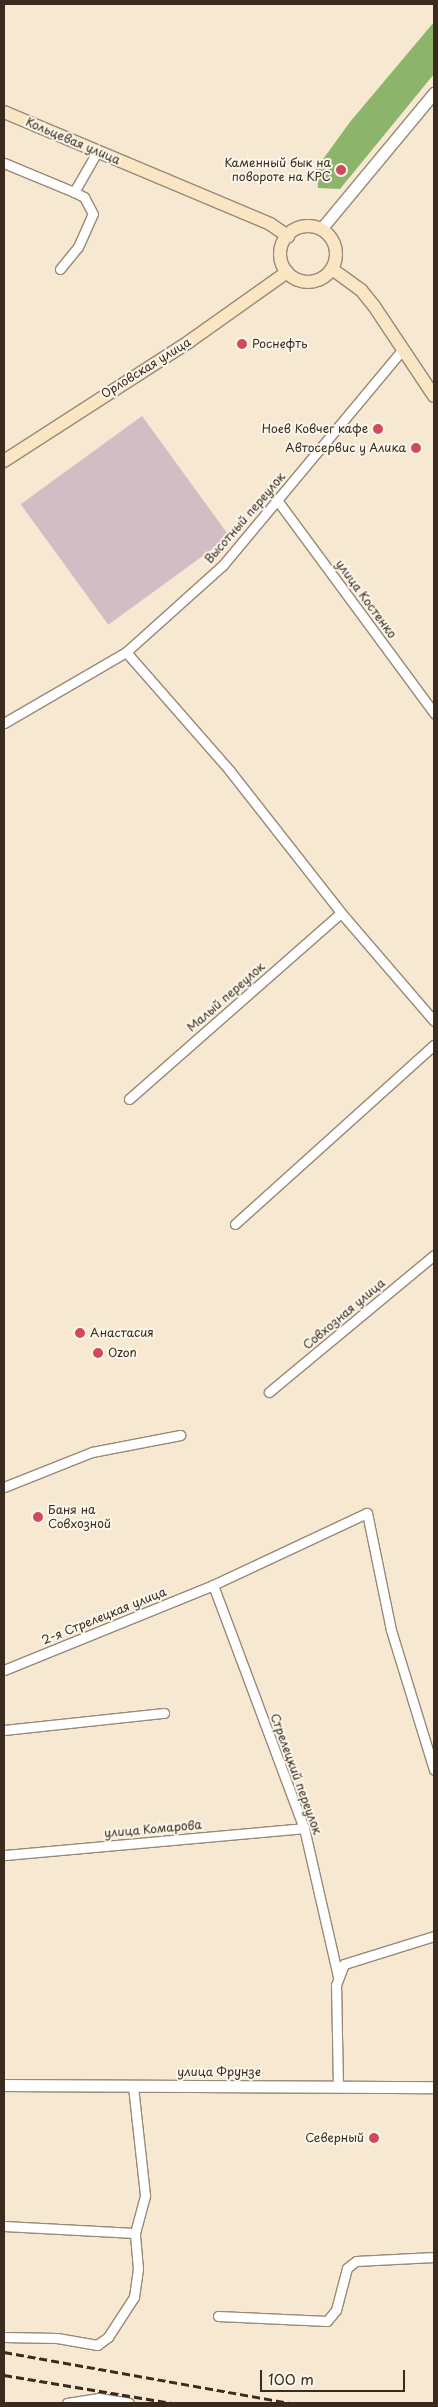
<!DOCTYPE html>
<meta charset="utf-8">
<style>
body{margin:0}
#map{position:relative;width:438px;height:2407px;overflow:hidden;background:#f6e8d1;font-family:"Playpen Sans",sans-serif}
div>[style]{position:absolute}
.industrial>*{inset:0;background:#d2bdc5;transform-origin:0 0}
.forest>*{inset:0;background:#8cb46a}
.roads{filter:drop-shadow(1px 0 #988978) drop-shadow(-1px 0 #988978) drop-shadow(0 1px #988978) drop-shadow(0 -1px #988978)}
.minor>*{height:9px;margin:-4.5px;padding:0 4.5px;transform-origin:4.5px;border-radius:4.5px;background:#fff}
.tertiary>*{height:11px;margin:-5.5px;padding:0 5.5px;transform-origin:5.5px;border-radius:5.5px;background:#fff}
.secondary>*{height:12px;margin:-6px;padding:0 6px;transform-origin:6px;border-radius:6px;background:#fbe6c4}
.secondary>.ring{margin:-6px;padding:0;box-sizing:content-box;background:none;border:12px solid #fbe6c4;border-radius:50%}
.rail>*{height:3px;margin-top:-1.5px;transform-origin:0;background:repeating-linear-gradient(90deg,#3b2a1e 0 8px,transparent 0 12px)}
.dots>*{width:14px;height:14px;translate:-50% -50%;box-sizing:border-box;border:2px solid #fbf7ec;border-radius:50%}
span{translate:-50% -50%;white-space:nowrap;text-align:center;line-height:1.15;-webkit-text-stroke:4px #fbf7ec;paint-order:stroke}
.street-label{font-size:12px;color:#3b2a1e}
.poi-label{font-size:12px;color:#3b2a1e}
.right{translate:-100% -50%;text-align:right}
.left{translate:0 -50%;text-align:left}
.frame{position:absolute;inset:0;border:5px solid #3b2a1e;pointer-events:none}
.scale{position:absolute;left:260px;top:2370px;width:145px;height:22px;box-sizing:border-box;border:2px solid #3b2a1e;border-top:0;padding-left:6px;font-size:15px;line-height:18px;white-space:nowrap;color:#3b2a1e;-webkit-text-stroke:4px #fbf7ec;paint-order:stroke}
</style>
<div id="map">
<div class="industrial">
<i style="left:142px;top:416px;width:149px;height:150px;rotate:54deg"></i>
</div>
<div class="forest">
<i style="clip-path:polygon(434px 22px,434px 74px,340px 189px,318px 188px,316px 169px,350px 122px)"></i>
</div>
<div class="roads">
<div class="minor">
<i style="left:4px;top:163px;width:76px;rotate:22.5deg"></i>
<i style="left:74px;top:192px;width:46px;rotate:-60.1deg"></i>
<i style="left:60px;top:269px;width:28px;rotate:-51deg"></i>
<i style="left:78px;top:247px;width:36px;rotate:-66deg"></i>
<i style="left:93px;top:214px;width:19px;rotate:-118deg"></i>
<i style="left:84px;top:197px;width:11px;rotate:-153deg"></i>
<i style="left:277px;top:500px;width:265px;rotate:53.6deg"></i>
<i style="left:126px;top:652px;width:158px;rotate:48.8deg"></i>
<i style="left:230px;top:771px;width:182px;rotate:51.9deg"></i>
<i style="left:342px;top:914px;width:141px;rotate:49.3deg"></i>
<i style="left:4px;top:723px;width:141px;rotate:-30.2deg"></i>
<i style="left:126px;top:652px;width:130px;rotate:-41.9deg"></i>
<i style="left:223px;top:565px;width:281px;rotate:-50.2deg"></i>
<i style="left:129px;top:1099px;width:282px;rotate:-41.3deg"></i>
<i style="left:235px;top:1224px;width:268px;rotate:-42deg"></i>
<i style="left:269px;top:1392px;width:214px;rotate:-39.7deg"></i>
<i style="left:4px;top:1487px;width:95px;rotate:-21.7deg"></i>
<i style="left:92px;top:1452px;width:90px;rotate:-10.9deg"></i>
<i style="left:213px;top:1585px;width:259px;rotate:69.5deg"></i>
<i style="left:304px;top:1828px;width:152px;rotate:77.1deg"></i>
<i style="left:4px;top:1670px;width:226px;rotate:-22.1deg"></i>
<i style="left:213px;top:1585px;width:170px;rotate:-25.1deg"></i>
<i style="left:367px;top:1513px;width:119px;rotate:78.4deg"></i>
<i style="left:391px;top:1630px;width:146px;rotate:72.9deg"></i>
<i style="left:4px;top:1730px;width:161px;rotate:-6.1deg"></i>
<i style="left:4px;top:1855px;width:301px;rotate:-5.1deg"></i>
<i style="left:338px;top:2087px;width:102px;rotate:-91.1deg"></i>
<i style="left:336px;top:1985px;width:22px;rotate:-69deg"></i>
<i style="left:344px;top:1964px;width:94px;rotate:-17.3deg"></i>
<i style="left:4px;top:2226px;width:131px;rotate:3.1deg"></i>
<i style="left:218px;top:2316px;width:109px;rotate:2.6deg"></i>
<i style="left:327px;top:2321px;width:14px;rotate:-51deg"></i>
<i style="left:336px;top:2310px;width:43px;rotate:-75.3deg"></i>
<i style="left:347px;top:2268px;width:11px;rotate:-38deg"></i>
<i style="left:356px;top:2261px;width:78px;rotate:-2.9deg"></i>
<i style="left:4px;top:2337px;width:53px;rotate:1.1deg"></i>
<i style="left:57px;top:2338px;width:41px;rotate:9.9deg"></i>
<i style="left:97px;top:2345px;width:14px;rotate:-36deg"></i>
<i style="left:108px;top:2337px;width:48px;rotate:-57deg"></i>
<i style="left:134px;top:2297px;width:28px;rotate:-82deg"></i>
<i style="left:138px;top:2269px;width:36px;rotate:-95deg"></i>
<i style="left:135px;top:2233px;width:39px;rotate:-75deg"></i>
<i style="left:145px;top:2195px;width:110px;rotate:-96.3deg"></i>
<i style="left:67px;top:2403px;width:32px;rotate:-9deg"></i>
<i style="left:99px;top:2398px;width:30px;rotate:9deg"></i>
</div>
<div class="tertiary">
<i style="left:321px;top:229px;width:177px;rotate:-50.3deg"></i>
<i style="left:4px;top:2085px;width:430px;rotate:0.3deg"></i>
</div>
<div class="secondary">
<i style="left:4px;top:112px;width:289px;rotate:22.8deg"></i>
<i style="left:270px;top:224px;width:22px;rotate:34deg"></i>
<i class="ring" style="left:280px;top:226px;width:44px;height:44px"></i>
<i style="left:332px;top:269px;width:36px;rotate:36deg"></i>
<i style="left:361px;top:290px;width:21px;rotate:51deg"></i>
<i style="left:374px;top:306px;width:108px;rotate:56.3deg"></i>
<i style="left:4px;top:461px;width:221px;rotate:-32.8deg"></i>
<i style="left:190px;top:341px;width:119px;rotate:-35.4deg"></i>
</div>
</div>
<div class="rail">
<i style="left:4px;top:2352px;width:290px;rotate:10.1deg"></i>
<i style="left:4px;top:2375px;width:170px;rotate:9.5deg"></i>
</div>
<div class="dots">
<i style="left:341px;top:170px;background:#d1495b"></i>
<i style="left:242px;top:344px;background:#d1495b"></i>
<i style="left:378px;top:429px;background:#d1495b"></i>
<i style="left:416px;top:448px;background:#d1495b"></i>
<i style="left:80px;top:1333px;background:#d1495b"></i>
<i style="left:98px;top:1353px;background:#d1495b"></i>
<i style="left:38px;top:1517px;background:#d1495b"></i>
<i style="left:374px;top:2138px;background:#d1495b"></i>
</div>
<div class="street-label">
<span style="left:73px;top:141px;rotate:23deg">Кольцевая улица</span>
<span style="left:146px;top:368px;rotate:-32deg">Орловская улица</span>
<span style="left:245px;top:518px;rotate:-49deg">Высотный переулок</span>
<span style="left:366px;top:599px;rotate:54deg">улица Костенко</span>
<span style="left:226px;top:997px;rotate:-41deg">Малый переулок</span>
<span style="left:344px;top:1314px;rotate:-40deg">Совхозная улица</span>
<span style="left:104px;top:1616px;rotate:-22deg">2-я Стрелецкая улица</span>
<span style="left:296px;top:1774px;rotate:70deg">Стрелецкий переулок</span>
<span style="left:153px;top:1829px;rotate:-5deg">улица Комарова</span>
<span style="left:219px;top:2072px">улица Фрунзе</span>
</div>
<div class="poi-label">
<span class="right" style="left:331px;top:170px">Каменный бык на<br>повороте на КРС</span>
<span class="left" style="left:252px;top:344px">Роснефть</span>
<span class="right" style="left:368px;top:429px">Ноев Ковчег кафе</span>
<span class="right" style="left:406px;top:448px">Автосервис у Алика</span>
<span class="left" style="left:90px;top:1333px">Анастасия</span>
<span class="left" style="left:108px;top:1353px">Ozon</span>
<span class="left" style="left:48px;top:1517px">Баня на<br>Совхозной</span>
<span class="right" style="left:364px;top:2138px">Северный</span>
</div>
<div class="frame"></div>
<div class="scale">100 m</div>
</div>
